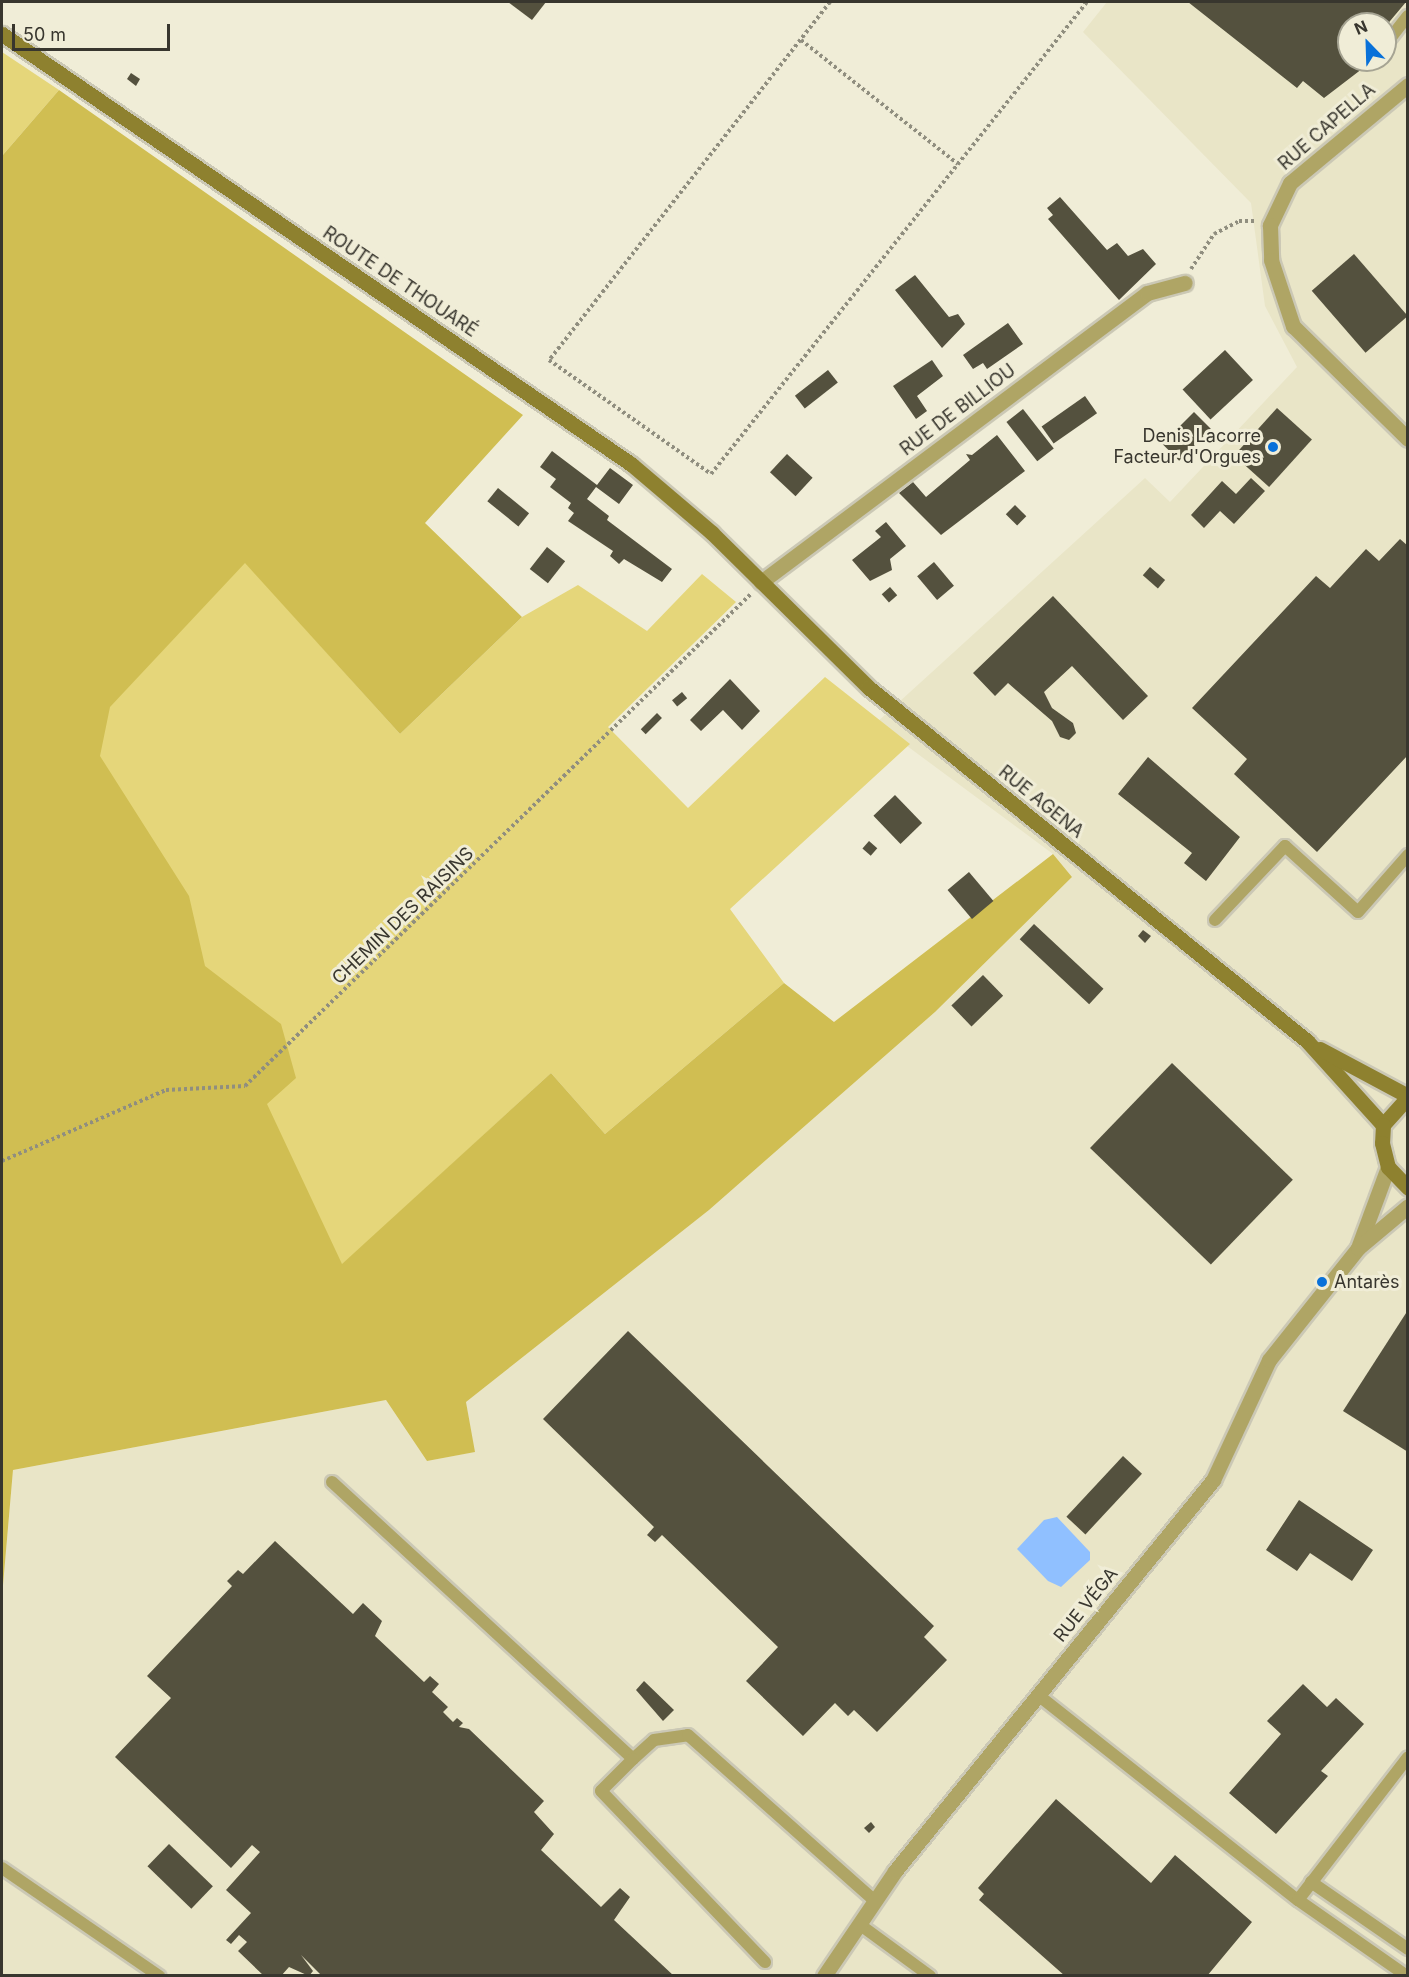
<!DOCTYPE html>
<meta charset="utf-8">
<style>
body{margin:0}
#map{position:relative;width:1409px;height:1977px;overflow:hidden;background:#f0edd7;font-family:Inter,sans-serif}
div>[style]{position:absolute}
.built>*{inset:0;background:#e9e5c7}
.green>*{inset:0;background:#e5d67a}
.forest>*{inset:0;background:#d0be52}
.water>*{inset:0;background:#90c0ff}
.building>*{inset:0;background:#54513e;transform-origin:0 0}
.path>*{height:4px;margin-top:-2px;transform-origin:0;background:repeating-linear-gradient(90deg,#908e7f 0 3px,transparent 0 6px)}
.roads{filter:drop-shadow(2px 0 #cbc8b5) drop-shadow(-2px 0 #cbc8b5) drop-shadow(0 2px #cbc8b5) drop-shadow(0 -2px #cbc8b5)}
.lane>*{height:12px;margin:-6px;padding:0 6px;transform-origin:6px;border-radius:6px;background:#afa565}
.street>*{height:15px;margin:-7.5px;padding:0 7.5px;transform-origin:7.5px;border-radius:7.5px;background:#afa565}
.secondary>*{height:15px;margin:-7.5px;padding:0 7.5px;transform-origin:7.5px;border-radius:7.5px;background:#8e812f}
.dots>*{width:16px;height:16px;translate:-50% -50%;box-sizing:border-box;border:3px solid #f0edd7;border-radius:50%}
span{translate:-50% -50%;white-space:nowrap;text-align:center;line-height:1.15;-webkit-text-stroke:6px #f0edd7;paint-order:stroke}
.street-label{font-size:18px;color:#38362e}
.poi-label{font-size:18px;color:#38362e}
.right{translate:-100% -50%;text-align:right}
.left{translate:0 -50%;text-align:left}
.frame{position:absolute;inset:0;border:3px solid #38362e;pointer-events:none}
.north{position:absolute;left:1337px;top:12px;width:60px;height:60px;box-sizing:border-box;background:#f0edd7;border:2px solid #a6a493;border-radius:50%;rotate:337deg;font-size:16px;font-weight:700;line-height:24px;text-align:center;color:#38362e}
.north::after{content:'';display:block;margin:auto;width:21px;height:27px;background:#0971d9;clip-path:polygon(50% 0,100% 100%,50% 72%,0 100%)}
.scale{position:absolute;left:12px;top:24px;width:158px;height:27px;box-sizing:border-box;border:3px solid #38362e;border-top:0;padding-left:8px;font-size:18px;line-height:21px;white-space:nowrap;color:#38362e;-webkit-text-stroke:4px #f0edd7;paint-order:stroke}
</style>
<div id="map">
<div class="built">
<i style="clip-path:polygon(evenodd,1107px 2px,1407px 2px,1407px 1975px,2px 1976px,2px 1597px,13px 1470px,386px 1400px,427px 1461px,474px 1452px,466px 1402px,709px 1210px,935px 1012px,1072px 877px,1053px 854px,876px 723px,1145px 478px,1170px 502px,1297px 367px,1265px 306px,1251px 203px,1083px 32px,1107px 2px,1349px 24px,1385px 24px,1385px 60px,1349px 60px,1349px 24px)"></i>
</div>
<div class="green">
<i style="clip-path:polygon(2px 52px,59px 90px,2px 156px)"></i>
<i style="clip-path:polygon(245px 562px,400px 734px,522px 617px,578px 585px,647px 631px,702px 574px,736px 602px,608px 727px,688px 808px,825px 677px,910px 744px,730px 909px,784px 983px,605px 1134px,551px 1073px,342px 1265px,2px 734px)"></i>
</div>
<div class="forest">
<i style="clip-path:polygon(59px 90px,523px 415px,425px 523px,522px 617px,400px 734px,245px 563px,110px 707px,100px 756px,189px 896px,205px 966px,281px 1024px,296px 1078px,267px 1104px,342px 1264px,551px 1073px,605px 1134px,784px 983px,834px 1022px,1053px 854px,1072px 877px,935px 1012px,709px 1210px,466px 1402px,475px 1452px,427px 1461px,386px 1400px,13px 1470px,2px 1597px,2px 156px)"></i>
</div>
<div class="water">
<i style="clip-path:polygon(1057px 1517px,1090px 1552px,1090px 1560px,1061px 1587px,1048px 1581px,1017px 1549px,1044px 1520px)"></i>
</div>
<div class="building">
<i style="clip-path:polygon(508px 2px,546px 2px,532px 20px)"></i>
<i style="clip-path:polygon(1188px 2px,1406px 2px,1385px 27px,1349px 24px,1349px 60px,1371px 62px,1324px 98px,1303px 81px,1297px 88px)"></i>
<i style="clip-path:polygon(131px 73px,140px 79px,136px 86px,127px 79px)"></i>
<i style="clip-path:polygon(1060px 197px,1107px 250px,1117px 243px,1128px 256px,1143px 249px,1156px 264px,1119px 300px,1048px 219px,1053px 215px,1047px 208px)"></i>
<i style="left:1354px;top:254px;width:82px;height:56px;rotate:49deg"></i>
<i style="clip-path:polygon(915px 275px,949px 317px,958px 314px,965px 324px,942px 348px,895px 290px)"></i>
<i style="clip-path:polygon(1008px 323px,1023px 344px,987px 369px,983px 363px,973px 369px,963px 355px)"></i>
<i style="left:1225px;top:350px;width:41px;height:58px;rotate:47deg"></i>
<i style="clip-path:polygon(932px 360px,943px 376px,917px 396px,927px 411px,916px 419px,893px 386px)"></i>
<i style="left:828px;top:370px;width:16px;height:42px;rotate:52deg"></i>
<i style="left:1085px;top:396px;width:21px;height:53px;rotate:55deg"></i>
<i style="left:1277px;top:408px;width:47px;height:64px;rotate:42deg"></i>
<i style="left:1023px;top:409px;width:50px;height:21px;rotate:52deg"></i>
<i style="left:1194px;top:412px;width:24px;height:45px;rotate:45deg"></i>
<i style="clip-path:polygon(997px 435px,1025px 471px,941px 535px,899px 493px,913px 482px,926px 497px,970px 460px,966px 454px,972px 455px)"></i>
<i style="clip-path:polygon(552px 451px,597px 485px,610px 468px,633px 485px,619px 504px,596px 487px,587px 499px,609px 516px,607px 520px,672px 569px,662px 582px,624px 559px,619px 564px,610px 556px,613px 551px,568px 521px,574px 513px,568px 508px,571px 503px,550px 487px,556px 479px,540px 467px)"></i>
<i style="left:787px;top:454px;width:35px;height:25px;rotate:43deg"></i>
<i style="clip-path:polygon(1251px 478px,1265px 491px,1234px 524px,1220px 511px,1204px 528px,1191px 515px,1222px 481px,1236px 494px)"></i>
<i style="left:498px;top:488px;width:40px;height:17px;rotate:39deg"></i>
<i style="left:1015px;top:505px;width:16px;height:13px;rotate:45deg"></i>
<i style="clip-path:polygon(886px 522px,906px 546px,890px 559px,892px 570px,870px 581px,852px 560px,881px 537px,875px 531px)"></i>
<i style="clip-path:polygon(1400px 539px,1408px 546px,1408px 755px,1317px 852px,1234px 774px,1247px 759px,1192px 708px,1316px 576px,1330px 588px,1366px 549px,1379px 561px)"></i>
<i style="left:547px;top:547px;width:23px;height:28px;rotate:38deg"></i>
<i style="left:934px;top:562px;width:31px;height:22px;rotate:50deg"></i>
<i style="left:1150px;top:567px;width:20px;height:11px;rotate:41deg"></i>
<i style="left:890px;top:587px;width:11px;height:11px;rotate:49deg"></i>
<i style="clip-path:polygon(1053px 596px,1148px 696px,1123px 720px,1072px 666px,1044px 692px,1052px 708px,1073px 723px,1076px 733px,1069px 740px,1060px 737px,1052px 721px,1008px 683px,995px 696px,973px 673px)"></i>
<i style="clip-path:polygon(730px 679px,760px 711px,742px 730px,723px 710px,701px 731px,690px 720px)"></i>
<i style="left:682px;top:692px;width:8px;height:13px;rotate:50deg"></i>
<i style="left:657px;top:713px;width:7px;height:23px;rotate:45deg"></i>
<i style="clip-path:polygon(1148px 757px,1240px 837px,1206px 881px,1184px 863px,1192px 853px,1118px 794px)"></i>
<i style="left:895px;top:795px;width:39px;height:30px;rotate:46deg"></i>
<i style="left:869px;top:841px;width:11px;height:10px;rotate:41deg"></i>
<i style="left:969px;top:872px;width:38px;height:28px;rotate:50deg"></i>
<i style="left:1034px;top:924px;width:95px;height:21px;rotate:43deg"></i>
<i style="clip-path:polygon(1143px 930px,1151px 936px,1145px 943px,1138px 936px)"></i>
<i style="left:983px;top:975px;width:29px;height:44px;rotate:46deg"></i>
<i style="left:1172px;top:1063px;width:168px;height:118px;rotate:44deg"></i>
<i style="clip-path:polygon(1408px 1310px,1408px 1452px,1343px 1411px)"></i>
<i style="clip-path:polygon(628px 1331px,934px 1626px,924px 1637px,947px 1660px,877px 1732px,854px 1710px,848px 1716px,835px 1703px,803px 1736px,746px 1681px,778px 1647px,662px 1535px,655px 1542px,647px 1535px,654px 1527px,543px 1419px)"></i>
<i style="left:1123px;top:1456px;width:26px;height:83px;rotate:43deg"></i>
<i style="clip-path:polygon(1299px 1500px,1373px 1550px,1352px 1581px,1310px 1553px,1297px 1571px,1266px 1550px)"></i>
<i style="clip-path:polygon(275px 1541px,353px 1614px,363px 1603px,382px 1621px,375px 1636px,424px 1682px,430px 1676px,439px 1684px,432px 1692px,448px 1707px,443px 1712px,453px 1722px,457px 1718px,463px 1723px,459px 1727px,469px 1729px,544px 1801px,534px 1812px,554px 1834px,541px 1850px,601px 1907px,620px 1888px,630px 1897px,614px 1920px,674px 1976px,322px 1976px,301px 1955px,313px 1971px,309px 1976px,289px 1967px,281px 1976px,264px 1976px,238px 1951px,247px 1942px,239px 1935px,231px 1944px,226px 1940px,251px 1913px,226px 1890px,260px 1852px,252px 1845px,231px 1868px,115px 1757px,171px 1698px,147px 1676px,232px 1586px,227px 1581px,238px 1570px,243px 1574px)"></i>
<i style="clip-path:polygon(644px 1681px,674px 1710px,663px 1721px,636px 1690px)"></i>
<i style="clip-path:polygon(1303px 1684px,1327px 1707px,1336px 1698px,1364px 1724px,1321px 1771px,1328px 1776px,1276px 1834px,1229px 1793px,1281px 1734px,1267px 1721px)"></i>
<i style="clip-path:polygon(1056px 1799px,1151px 1883px,1175px 1855px,1252px 1922px,1207px 1976px,1065px 1976px,979px 1900px,984px 1894px,978px 1888px)"></i>
<i style="clip-path:polygon(871px 1822px,875px 1827px,869px 1833px,864px 1828px)"></i>
<i style="left:169px;top:1844px;width:61px;height:31px;rotate:44deg"></i>
</div>
<div class="path">
<i style="left:830px;top:2px;width:455px;rotate:128.1deg"></i>
<i style="left:549px;top:360px;width:198px;rotate:35.1deg"></i>
<i style="left:711px;top:474px;width:603px;rotate:-51.46deg"></i>
<i style="left:801px;top:40px;width:200px;rotate:38.3deg"></i>
<i style="left:1191px;top:269px;width:42px;rotate:-56.7deg"></i>
<i style="left:1214px;top:234px;width:28px;rotate:-27deg"></i>
<i style="left:1239px;top:221px;width:16px"></i>
<i style="left:2px;top:1161px;width:179px;rotate:-23.4deg"></i>
<i style="left:166px;top:1090px;width:79px;rotate:-2.9deg"></i>
<i style="left:245px;top:1086px;width:706px;rotate:-44.2deg"></i>
</div>
<div class="roads">
<div class="lane">
<i style="left:1385px;top:45px;width:37px;rotate:-52deg"></i>
<i style="left:1215px;top:920px;width:102px;rotate:-46.6deg"></i>
<i style="left:1285px;top:846px;width:98px;rotate:42.1deg"></i>
<i style="left:1358px;top:912px;width:76px;rotate:-48.7deg"></i>
<i style="left:332px;top:1482px;width:409px;rotate:42.6deg"></i>
<i style="left:633px;top:1759px;width:28px;rotate:-42deg"></i>
<i style="left:654px;top:1740px;width:34px;rotate:-8deg"></i>
<i style="left:688px;top:1735px;width:250px;rotate:41.6deg"></i>
<i style="left:1038px;top:1695px;width:331px;rotate:38.3deg"></i>
<i style="left:1298px;top:1900px;width:180px;rotate:-52.4deg"></i>
<i style="left:633px;top:1759px;width:45px;rotate:135deg"></i>
<i style="left:601px;top:1791px;width:237px;rotate:46.2deg"></i>
<i style="left:2px;top:1868px;width:191px;rotate:34.5deg"></i>
<i style="left:1311px;top:1882px;width:118px;rotate:34.6deg"></i>
<i style="left:1298px;top:1900px;width:133px;rotate:34.9deg"></i>
<i style="left:859px;top:1924px;width:88px;rotate:36.2deg"></i>
</div>
<div class="street">
<i style="left:1408px;top:85px;width:153px;rotate:140.3deg"></i>
<i style="left:1290px;top:183px;width:47px;rotate:115.5deg"></i>
<i style="left:1270px;top:225px;width:35px;rotate:88deg"></i>
<i style="left:1271px;top:260px;width:70px;rotate:71.6deg"></i>
<i style="left:1293px;top:326px;width:161px;rotate:44.5deg"></i>
<i style="left:761px;top:582px;width:482px;rotate:-36.8deg"></i>
<i style="left:1147px;top:293px;width:39px;rotate:-15deg"></i>
<i style="left:1359px;top:1245px;width:83px;rotate:-69.6deg"></i>
<i style="left:824px;top:1976px;width:127px;rotate:-55.9deg"></i>
<i style="left:895px;top:1871px;width:504px;rotate:-50.88deg"></i>
<i style="left:1213px;top:1480px;width:132px;rotate:-65deg"></i>
<i style="left:1269px;top:1360px;width:143px;rotate:-51.5deg"></i>
<i style="left:1358px;top:1248px;width:65px;rotate:-40deg"></i>
</div>
<div class="secondary">
<i style="left:2px;top:34px;width:762px;rotate:34.36deg"></i>
<i style="left:631px;top:464px;width:106px;rotate:40.4deg"></i>
<i style="left:712px;top:533px;width:219px;rotate:44.6deg"></i>
<i style="left:868px;top:687px;width:564px;rotate:38.88deg"></i>
<i style="left:1307px;top:1041px;width:113px;rotate:47.9deg"></i>
<i style="left:1320px;top:1049px;width:100px;rotate:28.1deg"></i>
<i style="left:1408px;top:1097px;width:38px;rotate:132deg"></i>
<i style="left:1383px;top:1125px;width:18px;rotate:93deg"></i>
<i style="left:1382px;top:1143px;width:25px;rotate:76deg"></i>
<i style="left:1388px;top:1167px;width:29px;rotate:46deg"></i>
</div>
</div>
<div class="dots">
<i style="left:1273px;top:447px;background:#0971d9"></i>
<i style="left:1322px;top:1282px;background:#0971d9"></i>
</div>
<div class="street-label">
<span style="left:1327px;top:127px;rotate:-41deg">RUE CAPELLA</span>
<span style="left:400px;top:282px;rotate:34deg">ROUTE DE THOUARÉ</span>
<span style="left:958px;top:410px;rotate:-37deg">RUE DE BILLIOU</span>
<span style="left:1041px;top:802px;rotate:39deg">RUE AGENA</span>
<span style="left:403px;top:916px;rotate:-44deg">CHEMIN DES RAISINS</span>
<span style="left:1086px;top:1605px;rotate:-51deg">RUE VÉGA</span>
</div>
<div class="poi-label">
<span class="right" style="left:1261px;top:447px">Denis Lacorre<br>Facteur d'Orgues</span>
<span class="left" style="left:1334px;top:1282px">Antarès</span>
</div>
<div class="frame"></div>
<div class="north">N</div>
<div class="scale">50 m</div>
</div>
